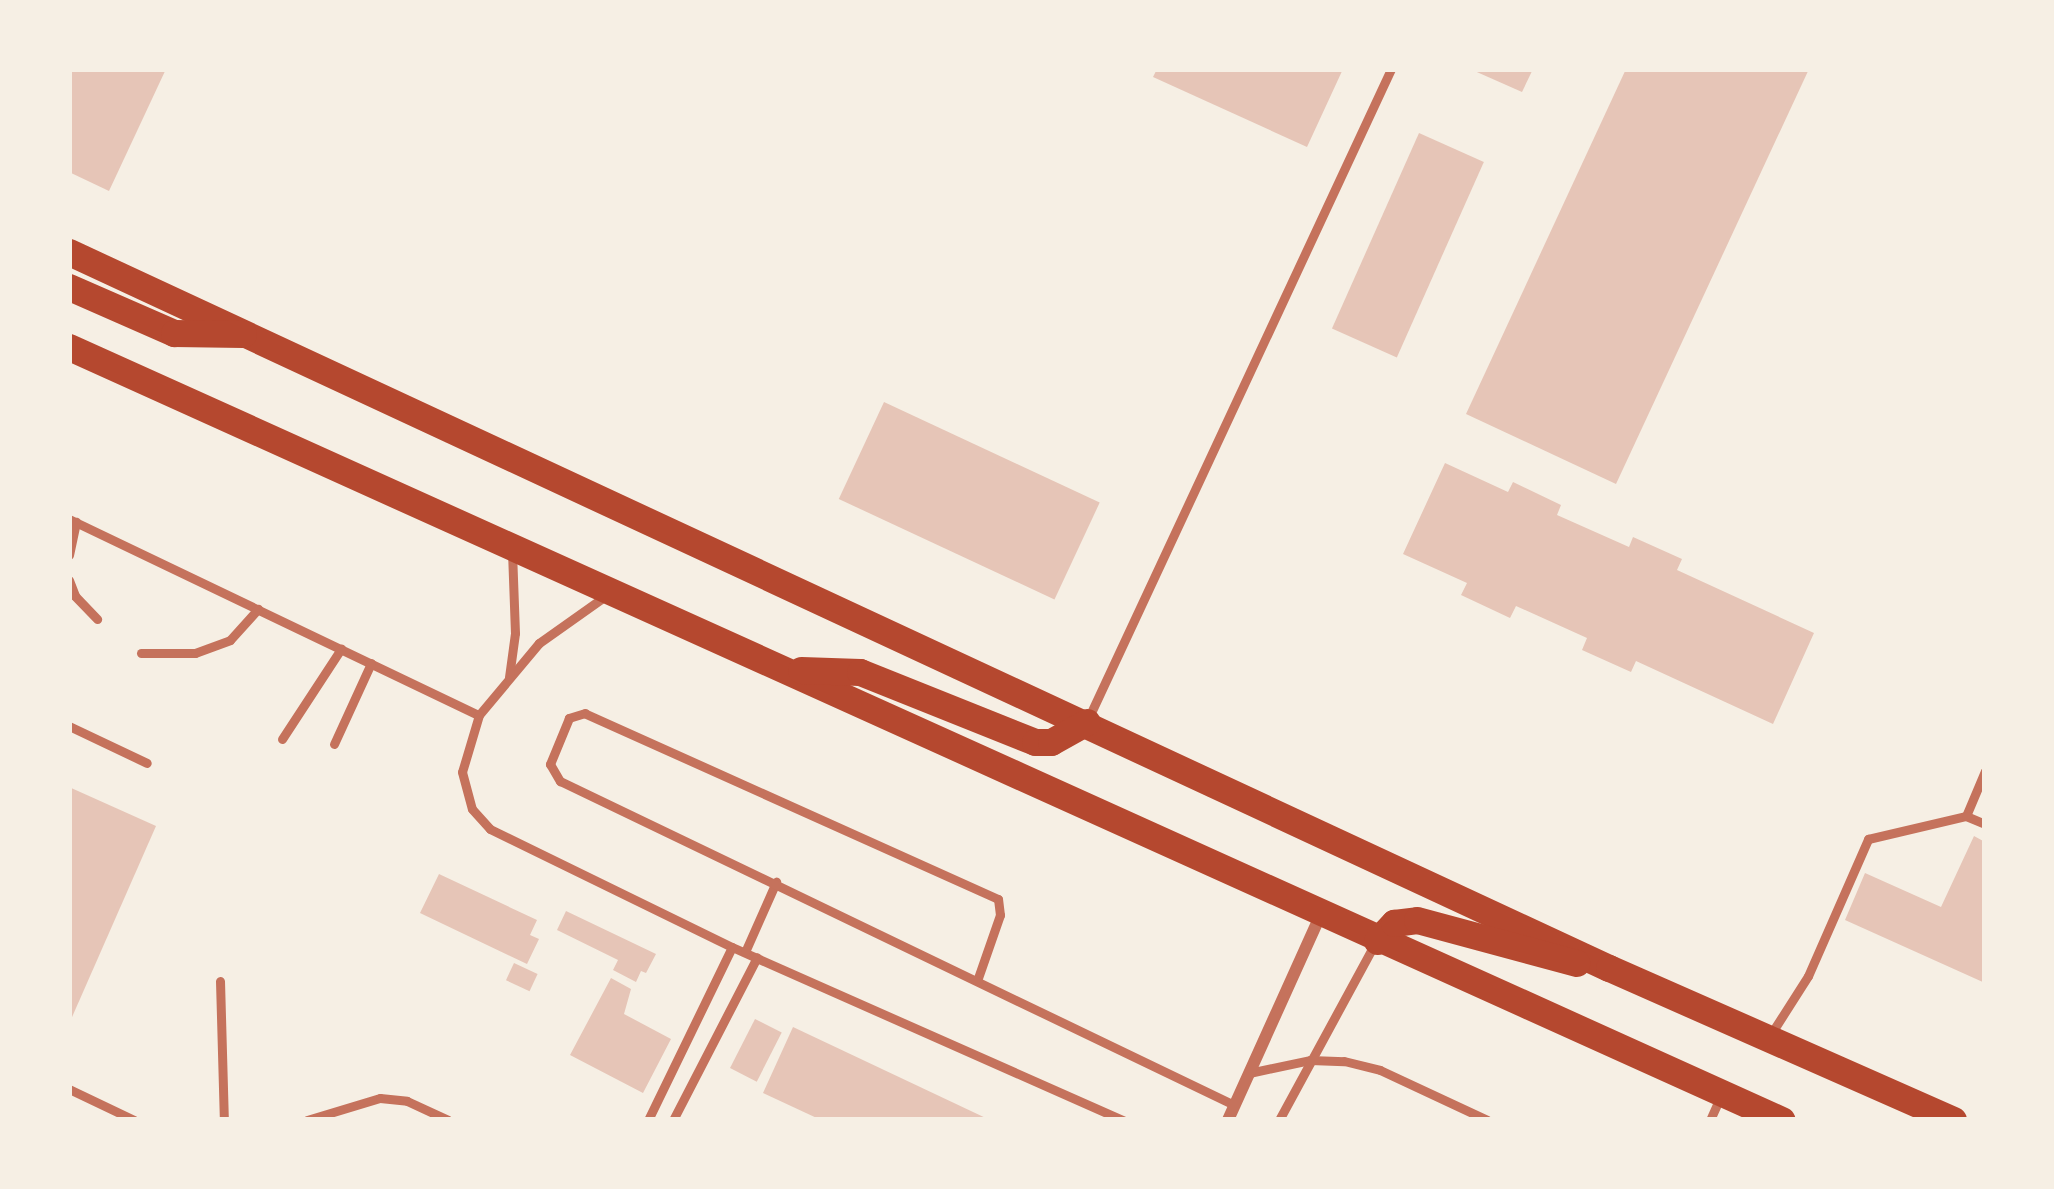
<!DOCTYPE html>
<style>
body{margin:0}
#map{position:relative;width:2054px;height:1189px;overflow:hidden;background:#f6efe4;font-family:Helvetica,sans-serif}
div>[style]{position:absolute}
.building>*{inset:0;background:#e6c5b7;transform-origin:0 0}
.service>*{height:9px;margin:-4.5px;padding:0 4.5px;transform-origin:4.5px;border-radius:4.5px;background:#c5725c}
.minor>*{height:12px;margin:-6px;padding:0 6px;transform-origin:6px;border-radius:6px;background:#c5725c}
.primary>*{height:27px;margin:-13.5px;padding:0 13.5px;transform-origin:13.5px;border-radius:13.5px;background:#b5482f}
span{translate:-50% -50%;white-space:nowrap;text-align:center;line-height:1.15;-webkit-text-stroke:12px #f6efe4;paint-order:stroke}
.frame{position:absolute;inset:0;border:72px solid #f6efe4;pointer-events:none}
</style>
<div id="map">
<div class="building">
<i style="clip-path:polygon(69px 69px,166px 69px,109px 191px,69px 172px)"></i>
<i style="clip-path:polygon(1157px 69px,1343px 69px,1307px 147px,1153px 77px)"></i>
<i style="clip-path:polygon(1470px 69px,1533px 69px,1522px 92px)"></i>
<i style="clip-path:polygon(1626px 69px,1809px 69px,1616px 484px,1466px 414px)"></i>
<i style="left:1419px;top:133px;width:71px;height:214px;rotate:24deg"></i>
<i style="left:884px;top:402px;width:238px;height:107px;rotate:25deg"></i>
<i style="clip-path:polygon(1445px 463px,1508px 492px,1513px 482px,1561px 505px,1557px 515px,1629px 547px,1633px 537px,1682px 559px,1677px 570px,1814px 633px,1773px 724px,1636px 661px,1631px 672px,1582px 650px,1587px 638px,1516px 606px,1510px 618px,1461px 595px,1467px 583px,1403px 554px)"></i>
<i style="clip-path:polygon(69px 787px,156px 826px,69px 1024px)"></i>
<i style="clip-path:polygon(1974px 836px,1985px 842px,1985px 983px,1845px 920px,1865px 873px,1941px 907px)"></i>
<i style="clip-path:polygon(439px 874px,537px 920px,530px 935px,539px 939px,527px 964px,420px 913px)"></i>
<i style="clip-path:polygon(566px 911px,656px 954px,646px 973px,641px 971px,636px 982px,613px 970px,618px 960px,557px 930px)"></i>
<i style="left:514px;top:963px;width:26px;height:19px;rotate:25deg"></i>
<i style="clip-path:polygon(611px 978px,631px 989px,624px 1014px,671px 1039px,643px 1093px,570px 1055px)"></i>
<i style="left:755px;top:1019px;width:30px;height:55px;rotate:27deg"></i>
<i style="clip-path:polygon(793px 1027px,990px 1120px,821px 1120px,763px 1093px)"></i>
</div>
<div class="service">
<i style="left:69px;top:519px;width:454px;rotate:25.6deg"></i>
<i style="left:69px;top:555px;width:34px;rotate:-78deg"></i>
<i style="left:69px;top:580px;width:17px;rotate:69deg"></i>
<i style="left:75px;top:596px;width:32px;rotate:46deg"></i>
<i style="left:604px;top:597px;width:80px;rotate:144.7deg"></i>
<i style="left:539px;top:643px;width:94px;rotate:129.8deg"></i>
<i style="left:479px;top:715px;width:59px;rotate:106.6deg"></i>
<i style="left:462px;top:772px;width:38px;rotate:75deg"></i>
<i style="left:472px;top:809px;width:27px;rotate:48deg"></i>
<i style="left:490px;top:829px;width:269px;rotate:26deg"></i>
<i style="left:732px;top:947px;width:428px;rotate:23.9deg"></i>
<i style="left:141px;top:653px;width:54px"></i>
<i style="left:195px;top:653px;width:37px;rotate:-20deg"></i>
<i style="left:230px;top:640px;width:42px;rotate:-47.9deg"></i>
<i style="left:509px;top:677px;width:44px;rotate:-82.2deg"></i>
<i style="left:515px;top:633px;width:83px;rotate:-92.1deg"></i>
<i style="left:1089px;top:717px;width:715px;rotate:-65.01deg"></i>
<i style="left:69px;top:726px;width:86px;rotate:25.4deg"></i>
<i style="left:282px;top:739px;width:108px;rotate:-56.8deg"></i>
<i style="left:334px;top:744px;width:89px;rotate:-65.4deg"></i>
<i style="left:1966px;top:816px;width:49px;rotate:-67.1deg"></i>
<i style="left:745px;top:952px;width:77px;rotate:-66.1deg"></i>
<i style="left:978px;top:978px;width:67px;rotate:-70.8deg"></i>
<i style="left:1000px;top:915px;width:16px;rotate:-97deg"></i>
<i style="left:998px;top:899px;width:453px;rotate:-155.8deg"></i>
<i style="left:585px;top:713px;width:17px;rotate:163deg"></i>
<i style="left:569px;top:718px;width:50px;rotate:112.4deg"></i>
<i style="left:550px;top:764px;width:20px;rotate:60deg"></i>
<i style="left:560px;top:781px;width:748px;rotate:25.67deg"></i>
<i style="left:220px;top:981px;width:139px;rotate:88.4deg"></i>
<i style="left:1771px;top:1034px;width:69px;rotate:-57.5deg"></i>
<i style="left:1808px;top:976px;width:150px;rotate:-66.3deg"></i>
<i style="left:1868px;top:839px;width:101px;rotate:-13.2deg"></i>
<i style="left:1966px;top:816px;width:21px;rotate:23deg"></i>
<i style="left:1249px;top:1073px;width:62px;rotate:-12deg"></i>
<i style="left:1310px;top:1060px;width:34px;rotate:2deg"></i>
<i style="left:1344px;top:1061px;width:37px;rotate:14deg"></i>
<i style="left:1380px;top:1070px;width:118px;rotate:25deg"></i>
<i style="left:69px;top:1089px;width:72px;rotate:25.5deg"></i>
<i style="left:307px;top:1120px;width:76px;rotate:-16.8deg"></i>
<i style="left:380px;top:1098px;width:27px;rotate:6deg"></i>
<i style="left:407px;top:1101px;width:45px;rotate:24.9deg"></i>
<i style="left:648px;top:1120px;width:192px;rotate:-64.1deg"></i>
<i style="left:673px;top:1120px;width:183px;rotate:-62.7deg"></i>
<i style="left:1279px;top:1120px;width:199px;rotate:-61.5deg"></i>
<i style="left:1710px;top:1120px;width:24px;rotate:-66deg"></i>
</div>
<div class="minor">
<i style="left:1228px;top:1120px;width:226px;rotate:-65.7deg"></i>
</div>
<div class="primary">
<i style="left:69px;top:252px;width:1698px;rotate:24.94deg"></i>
<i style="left:1609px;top:968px;width:376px;rotate:23.8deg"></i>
<i style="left:69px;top:287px;width:115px;rotate:23.7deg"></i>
<i style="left:174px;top:333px;width:69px;rotate:0.8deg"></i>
<i style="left:69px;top:347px;width:1879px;rotate:24.29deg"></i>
<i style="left:801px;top:670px;width:59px;rotate:1.9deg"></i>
<i style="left:860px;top:672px;width:188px;rotate:21.8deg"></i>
<i style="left:1035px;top:742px;width:16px"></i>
<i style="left:1051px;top:742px;width:41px;rotate:-29.1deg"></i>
<i style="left:1377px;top:941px;width:25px;rotate:-47deg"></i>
<i style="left:1394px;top:923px;width:23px;rotate:-7deg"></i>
<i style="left:1417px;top:920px;width:165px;rotate:15.1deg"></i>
</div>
<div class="frame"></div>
</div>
